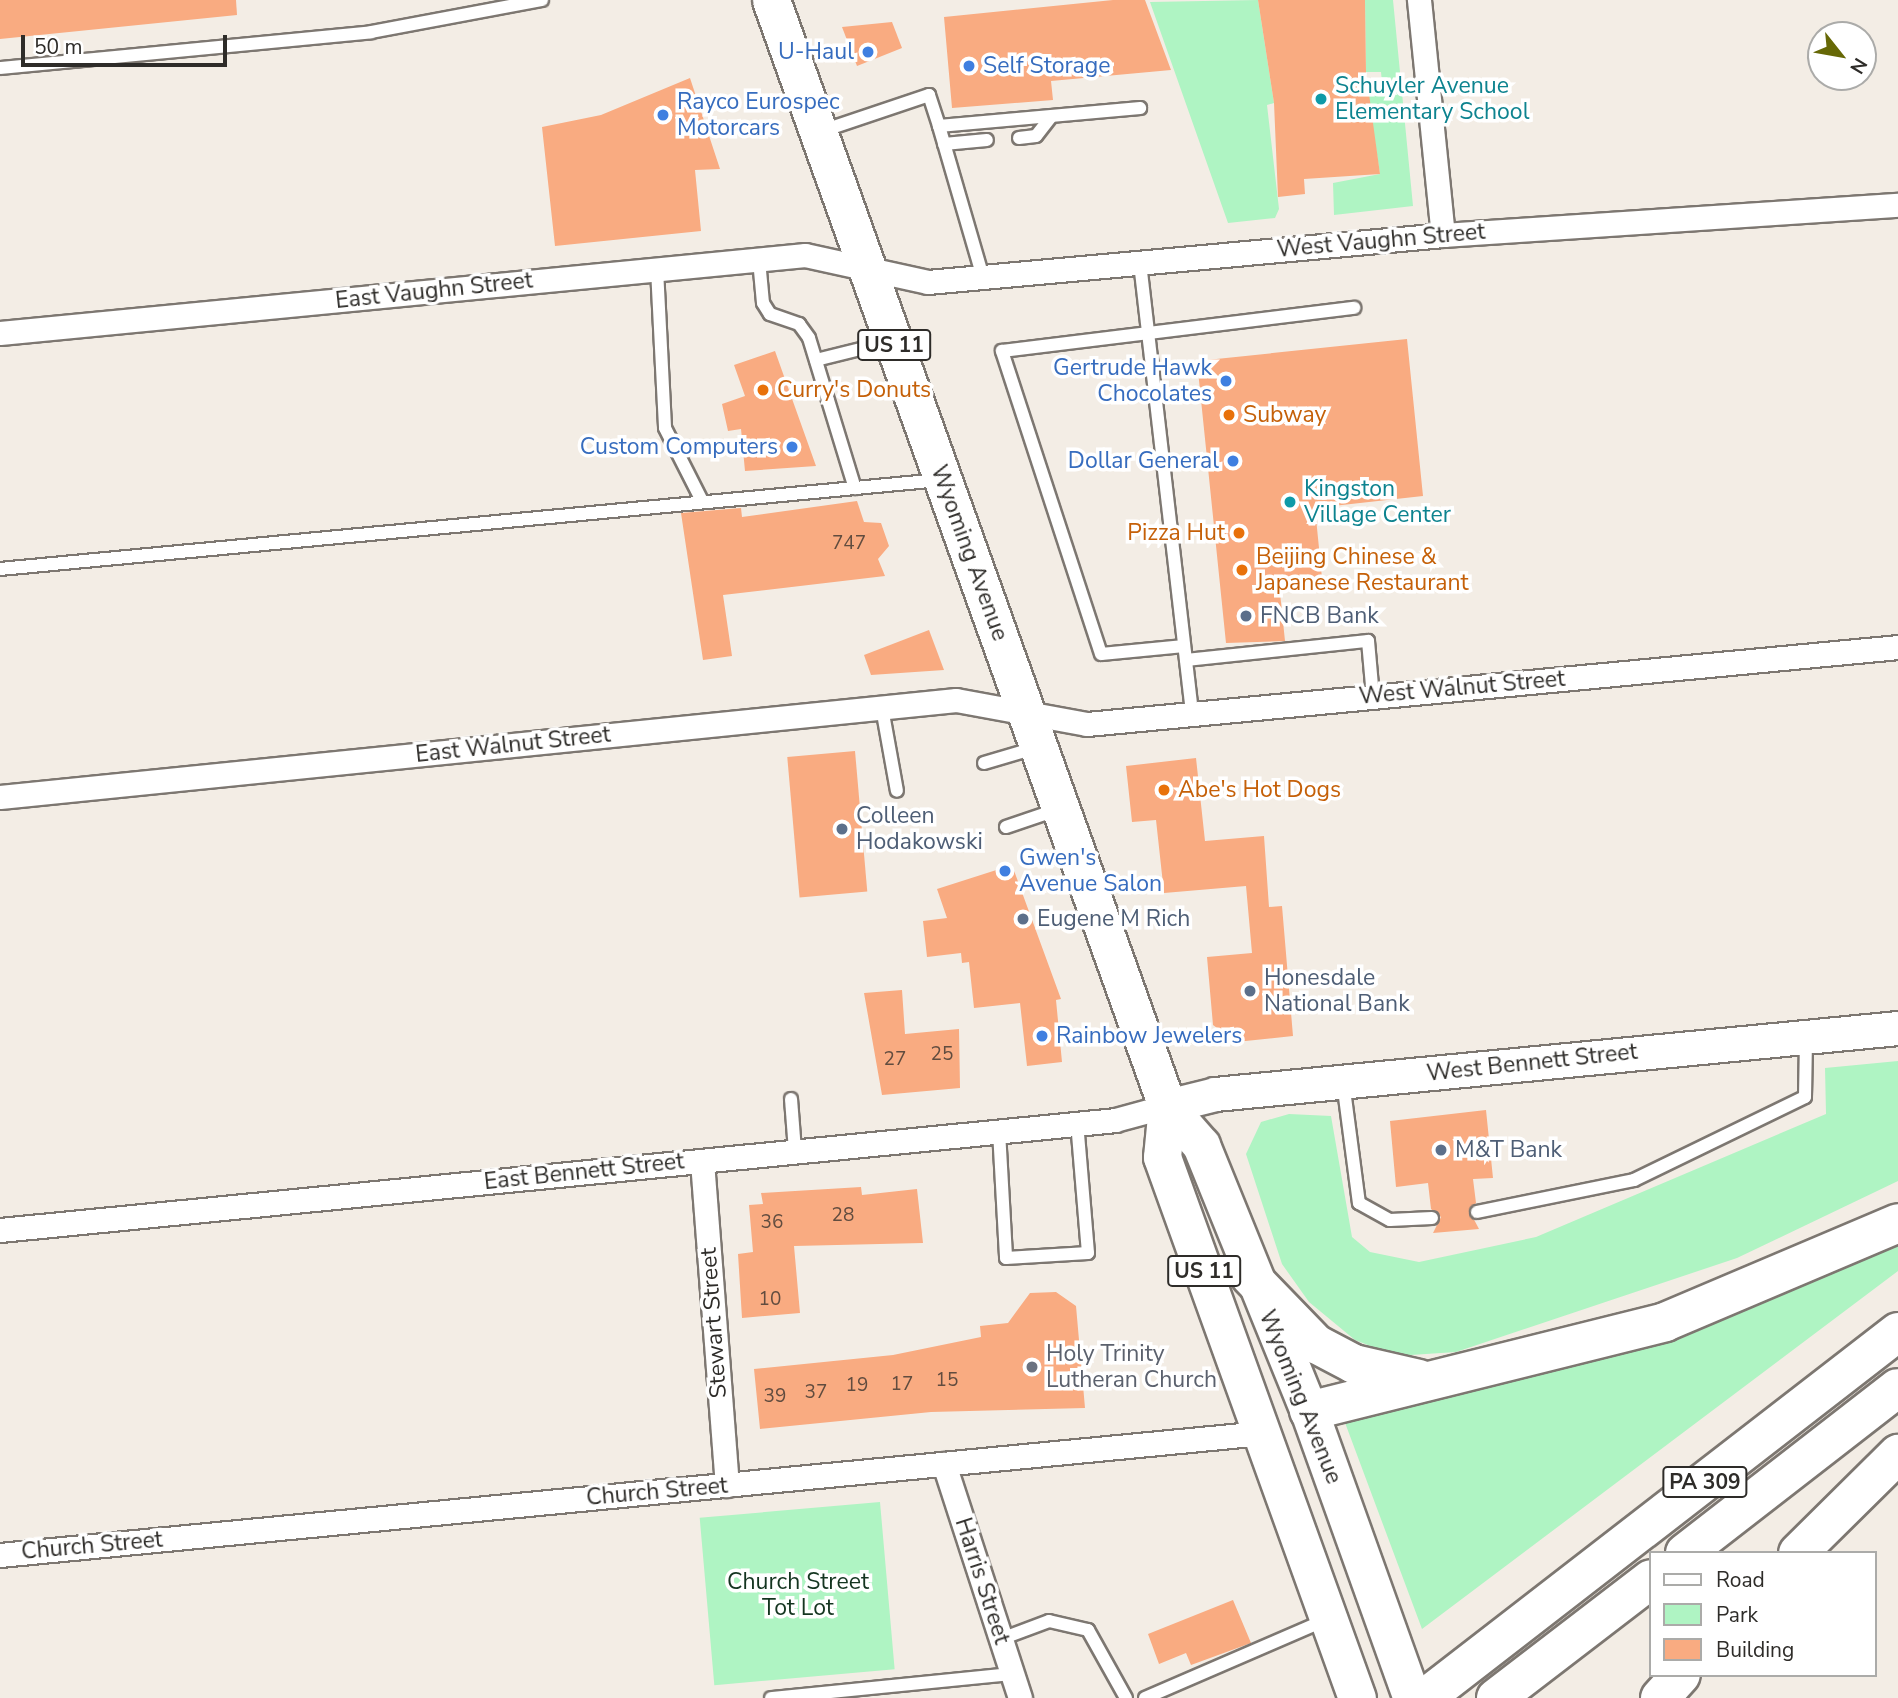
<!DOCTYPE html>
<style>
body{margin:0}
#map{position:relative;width:1898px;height:1698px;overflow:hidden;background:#f3ede5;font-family:"Nunito Sans",sans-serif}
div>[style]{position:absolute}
.green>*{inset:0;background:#aff4c3;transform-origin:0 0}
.building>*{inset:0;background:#f9ab81;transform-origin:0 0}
.roads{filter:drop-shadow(2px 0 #7d7771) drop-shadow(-2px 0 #7d7771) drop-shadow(0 2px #7d7771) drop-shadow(0 -2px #7d7771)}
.lane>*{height:12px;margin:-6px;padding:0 6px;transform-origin:6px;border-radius:6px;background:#fff}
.street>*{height:23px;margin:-11.5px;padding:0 11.5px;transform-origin:11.5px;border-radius:11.5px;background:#fff}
.secondary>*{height:33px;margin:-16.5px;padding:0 16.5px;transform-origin:16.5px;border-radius:16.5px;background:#fff}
.primary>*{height:37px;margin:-18.5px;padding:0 18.5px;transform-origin:18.5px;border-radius:18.5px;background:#fff}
.highway>*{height:38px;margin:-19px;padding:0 19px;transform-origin:19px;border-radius:19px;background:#fff}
.dots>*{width:19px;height:19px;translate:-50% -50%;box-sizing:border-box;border:4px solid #fff;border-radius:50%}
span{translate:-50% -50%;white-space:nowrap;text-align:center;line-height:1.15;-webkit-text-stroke:7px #fff;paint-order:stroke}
.number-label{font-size:19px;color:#614c3f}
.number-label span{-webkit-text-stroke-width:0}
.shield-label span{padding:2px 5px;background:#fff;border:2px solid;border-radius:5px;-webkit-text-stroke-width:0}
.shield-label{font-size:21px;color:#2e2c29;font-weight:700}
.shop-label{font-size:23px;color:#366cbe}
.right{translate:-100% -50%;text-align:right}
.left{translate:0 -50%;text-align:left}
.culture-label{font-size:23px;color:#0d838f}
.street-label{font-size:23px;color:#2e2c29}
.food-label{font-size:23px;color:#c56008}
.service-label{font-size:23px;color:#4e5e75}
.worship-label{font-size:23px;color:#5b616d}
.park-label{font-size:23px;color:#143520}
.legend{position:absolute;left:1649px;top:1551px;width:228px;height:126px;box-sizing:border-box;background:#fff;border:2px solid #ababa9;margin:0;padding:9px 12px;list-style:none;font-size:21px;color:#2e2c29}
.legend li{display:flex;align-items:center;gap:14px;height:35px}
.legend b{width:35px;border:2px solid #ababa9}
.north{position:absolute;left:1807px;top:21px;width:70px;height:70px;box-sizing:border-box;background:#fff;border:2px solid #ababa9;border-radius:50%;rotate:121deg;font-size:19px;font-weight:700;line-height:28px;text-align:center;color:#2e2c29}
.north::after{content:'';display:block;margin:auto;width:24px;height:32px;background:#666806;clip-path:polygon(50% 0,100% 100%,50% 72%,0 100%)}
.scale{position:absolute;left:21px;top:35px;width:206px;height:32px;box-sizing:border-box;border:4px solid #2e2c29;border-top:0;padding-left:9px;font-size:21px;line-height:24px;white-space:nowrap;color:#2e2c29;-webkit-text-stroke:5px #fff;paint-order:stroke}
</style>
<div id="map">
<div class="green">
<i style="clip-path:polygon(1258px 0,1274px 103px,1267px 105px,1279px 209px,1275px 218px,1228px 223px,1150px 2px)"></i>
<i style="clip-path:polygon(1365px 0,1393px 0,1413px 206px,1334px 215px,1333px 183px,1380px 174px,1368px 96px,1383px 93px,1381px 72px,1366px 72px)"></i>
<i style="clip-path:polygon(1898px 1061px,1898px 1181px,1737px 1258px,1456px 1352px,1396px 1356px,1355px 1340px,1309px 1302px,1282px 1264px,1246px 1154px,1261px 1122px,1289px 1114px,1331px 1116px,1352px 1237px,1370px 1252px,1419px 1262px,1536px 1237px,1826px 1114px,1825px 1068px)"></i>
<i style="clip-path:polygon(1898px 1242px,1898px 1271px,1422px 1629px,1344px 1420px,1670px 1337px)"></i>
<i style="left:880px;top:1502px;width:168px;height:181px;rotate:85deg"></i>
</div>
<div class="building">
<i style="clip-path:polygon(0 0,236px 0,237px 15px,0 39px)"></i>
<i style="clip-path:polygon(1113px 0,1145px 0,1171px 70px,1051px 81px,1053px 100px,952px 108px,944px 17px)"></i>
<i style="clip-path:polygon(1258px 0,1365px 0,1366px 72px,1380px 174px,1304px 179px,1305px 194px,1278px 197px,1274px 103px)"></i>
<i style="clip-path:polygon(892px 22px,902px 48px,857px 66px,842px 27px)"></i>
<i style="clip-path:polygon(690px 78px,720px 169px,695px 170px,701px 231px,555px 246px,542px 127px,601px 115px)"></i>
<i style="clip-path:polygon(1407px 339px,1423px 496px,1315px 508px,1322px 578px,1279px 583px,1285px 641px,1226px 643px,1197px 361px)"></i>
<i style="clip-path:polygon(775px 351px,816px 466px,745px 471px,741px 429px,728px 431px,722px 404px,745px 396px,734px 365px)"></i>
<i style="clip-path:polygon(857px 501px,864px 522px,881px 523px,889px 546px,878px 559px,885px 576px,723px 595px,732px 656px,703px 660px,681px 513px,741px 508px,742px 517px)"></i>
<i style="clip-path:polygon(929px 630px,944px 670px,871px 675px,864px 655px)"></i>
<i style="left:855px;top:751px;width:141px;height:68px;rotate:85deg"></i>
<i style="clip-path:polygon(1196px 758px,1205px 841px,1264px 836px,1269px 907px,1282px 906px,1293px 1036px,1236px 1042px,1213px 1025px,1207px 957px,1252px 953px,1246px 886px,1164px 893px,1156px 820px,1132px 822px,1126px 766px)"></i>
<i style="clip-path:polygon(1012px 865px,1061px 999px,1056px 1000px,1062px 1062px,1027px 1066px,1020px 1003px,974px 1008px,969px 962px,962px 963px,961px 953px,927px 957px,923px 921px,947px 918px,937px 889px)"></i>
<i style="clip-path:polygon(902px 990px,905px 1034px,959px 1029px,960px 1088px,882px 1095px,864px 993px)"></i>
<i style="clip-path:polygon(1486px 1110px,1493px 1178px,1473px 1179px,1476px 1203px,1469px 1210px,1479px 1229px,1433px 1233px,1441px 1217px,1431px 1209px,1428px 1183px,1396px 1187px,1390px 1121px)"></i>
<i style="clip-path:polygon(861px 1187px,862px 1195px,917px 1189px,923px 1243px,794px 1246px,800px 1313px,742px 1318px,738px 1254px,753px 1252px,749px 1205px,763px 1204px,761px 1193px)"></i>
<i style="clip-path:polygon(1056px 1292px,1076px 1306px,1085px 1408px,931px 1412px,760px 1429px,754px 1369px,893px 1355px,981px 1337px,980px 1326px,1008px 1323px,1030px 1293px)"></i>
<i style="clip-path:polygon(1233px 1600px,1251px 1643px,1191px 1665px,1186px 1653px,1159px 1664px,1148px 1634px)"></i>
</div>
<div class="roads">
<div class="lane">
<i style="left:0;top:68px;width:373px;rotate:-5.5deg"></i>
<i style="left:371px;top:32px;width:174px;rotate:-10.6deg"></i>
<i style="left:939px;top:126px;width:157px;rotate:73.8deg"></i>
<i style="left:822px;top:131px;width:113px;rotate:-18.6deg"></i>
<i style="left:929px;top:95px;width:33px;rotate:72deg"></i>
<i style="left:939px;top:126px;width:202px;rotate:-5.1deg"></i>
<i style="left:1019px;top:138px;width:17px;rotate:-7deg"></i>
<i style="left:1036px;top:136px;width:24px;rotate:-52deg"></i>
<i style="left:944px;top:144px;width:43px;rotate:-5.3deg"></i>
<i style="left:759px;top:260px;width:43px;rotate:84.7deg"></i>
<i style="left:763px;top:303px;width:13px;rotate:58deg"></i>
<i style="left:770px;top:314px;width:31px;rotate:19deg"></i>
<i style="left:799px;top:324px;width:17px;rotate:54deg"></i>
<i style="left:809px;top:338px;width:157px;rotate:73deg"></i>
<i style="left:1140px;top:263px;width:454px;rotate:83.4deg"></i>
<i style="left:657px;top:269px;width:159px;rotate:87.1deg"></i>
<i style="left:665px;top:428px;width:82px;rotate:63.1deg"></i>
<i style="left:816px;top:360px;width:75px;rotate:-13.9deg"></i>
<i style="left:0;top:569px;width:944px;rotate:-5.41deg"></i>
<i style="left:1184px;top:646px;width:83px;rotate:174.5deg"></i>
<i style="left:1101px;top:654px;width:319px;rotate:-108.1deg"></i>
<i style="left:1002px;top:351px;width:355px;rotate:-7deg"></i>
<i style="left:1186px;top:660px;width:183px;rotate:-6deg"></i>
<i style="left:1368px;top:641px;width:56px;rotate:84.9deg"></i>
<i style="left:882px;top:708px;width:84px;rotate:79.8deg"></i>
<i style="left:984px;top:763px;width:53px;rotate:-16.4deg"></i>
<i style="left:1006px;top:827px;width:56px;rotate:-18.8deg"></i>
<i style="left:1343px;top:1082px;width:122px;rotate:82.5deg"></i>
<i style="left:1359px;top:1203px;width:35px;rotate:29deg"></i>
<i style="left:1390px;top:1220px;width:42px;rotate:-2.7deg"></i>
<i style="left:791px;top:1099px;width:52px;rotate:85.6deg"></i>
<i style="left:999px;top:1131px;width:127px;rotate:86.8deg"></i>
<i style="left:1006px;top:1258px;width:82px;rotate:-3.5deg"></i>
<i style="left:1088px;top:1253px;width:130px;rotate:-94.8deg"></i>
<i style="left:1477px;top:1212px;width:160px;rotate:-11.5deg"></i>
<i style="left:1634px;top:1180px;width:190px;rotate:-25.9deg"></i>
<i style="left:1805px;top:1097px;width:57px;rotate:-89deg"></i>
<i style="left:1001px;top:1639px;width:51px;rotate:-20.6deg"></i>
<i style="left:1049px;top:1621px;width:40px;rotate:13deg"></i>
<i style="left:1088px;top:1630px;width:78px;rotate:60.8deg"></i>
<i style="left:771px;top:1698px;width:243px;rotate:-5.7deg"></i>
<i style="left:1145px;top:1698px;width:196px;rotate:-23.4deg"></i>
</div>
<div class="street">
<i style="left:1419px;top:0;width:236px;rotate:84.2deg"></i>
<i style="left:0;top:333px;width:809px;rotate:-5.53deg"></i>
<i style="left:805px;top:255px;width:126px;rotate:12.4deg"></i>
<i style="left:928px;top:282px;width:517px;rotate:-5.21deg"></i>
<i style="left:1443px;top:235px;width:456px;rotate:-3.8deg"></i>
<i style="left:0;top:797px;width:961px;rotate:-5.79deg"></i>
<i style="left:956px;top:700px;width:133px;rotate:10.4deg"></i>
<i style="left:1087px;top:724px;width:815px;rotate:-5.42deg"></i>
<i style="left:702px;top:1161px;width:325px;rotate:85.6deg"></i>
<i style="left:0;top:1230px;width:1120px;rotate:-5.63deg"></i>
<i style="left:1115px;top:1120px;width:54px;rotate:-15.1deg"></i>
<i style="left:944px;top:1464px;width:246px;rotate:72deg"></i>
<i style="left:0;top:1555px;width:1268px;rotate:-5.52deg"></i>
</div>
<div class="secondary">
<i style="left:1167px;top:1106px;width:49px;rotate:-14deg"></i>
<i style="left:1215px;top:1094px;width:686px;rotate:-5.52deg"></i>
</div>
<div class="primary">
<i style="left:771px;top:0;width:1175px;rotate:70.3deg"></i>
<i style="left:1167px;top:1106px;width:52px;rotate:48.9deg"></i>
<i style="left:1201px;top:1145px;width:287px;rotate:67.9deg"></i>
<i style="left:1309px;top:1411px;width:305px;rotate:70.3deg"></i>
<i style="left:1167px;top:1106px;width:51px;rotate:95.6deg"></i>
<i style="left:1162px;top:1157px;width:575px;rotate:70.18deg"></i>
</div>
<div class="highway">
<i style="left:1250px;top:1276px;width:95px;rotate:45.9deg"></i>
<i style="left:1316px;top:1344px;width:43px;rotate:27.8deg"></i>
<i style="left:1354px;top:1364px;width:67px;rotate:13deg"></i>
<i style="left:1309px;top:1411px;width:367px;rotate:-14deg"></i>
<i style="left:1665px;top:1322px;width:253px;rotate:-23deg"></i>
<i style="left:1685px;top:1553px;width:269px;rotate:-37.8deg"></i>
<i style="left:1798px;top:1553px;width:141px;rotate:-44.7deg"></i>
<i style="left:1425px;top:1698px;width:598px;rotate:-37.73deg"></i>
<i style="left:1496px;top:1698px;width:195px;rotate:-37.5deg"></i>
<i style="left:1660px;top:1698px;width:31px;rotate:-48deg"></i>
</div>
</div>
<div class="dots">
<i style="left:868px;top:52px;background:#3f7fe0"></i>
<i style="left:969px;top:66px;background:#3f7fe0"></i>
<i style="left:1321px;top:99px;background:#0f9aa8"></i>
<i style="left:663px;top:115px;background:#3f7fe0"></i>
<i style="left:1226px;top:381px;background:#3f7fe0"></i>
<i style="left:763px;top:390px;background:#e8710a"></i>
<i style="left:1229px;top:415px;background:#e8710a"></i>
<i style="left:792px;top:447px;background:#3f7fe0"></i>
<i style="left:1233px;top:461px;background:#3f7fe0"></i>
<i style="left:1290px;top:502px;background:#0f9aa8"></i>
<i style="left:1239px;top:533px;background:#e8710a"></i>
<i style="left:1242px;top:570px;background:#e8710a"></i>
<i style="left:1246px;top:616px;background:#5c6f8a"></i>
<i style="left:1164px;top:790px;background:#e8710a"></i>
<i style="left:842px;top:829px;background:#5c6f8a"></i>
<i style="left:1005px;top:871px;background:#3f7fe0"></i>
<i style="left:1023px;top:919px;background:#5c6f8a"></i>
<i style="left:1250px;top:991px;background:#5c6f8a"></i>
<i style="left:1042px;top:1036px;background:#3f7fe0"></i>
<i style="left:1441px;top:1150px;background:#5c6f8a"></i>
<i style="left:1032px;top:1367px;background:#6b7280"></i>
</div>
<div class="number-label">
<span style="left:849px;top:544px">747</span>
<span style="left:942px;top:1055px">25</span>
<span style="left:895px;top:1060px">27</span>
<span style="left:843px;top:1216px">28</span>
<span style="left:772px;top:1223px">36</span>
<span style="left:770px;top:1300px">10</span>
<span style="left:947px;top:1381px">15</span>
<span style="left:902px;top:1385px">17</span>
<span style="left:857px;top:1386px">19</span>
<span style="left:816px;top:1393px">37</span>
<span style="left:775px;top:1397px">39</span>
</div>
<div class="shield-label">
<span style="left:894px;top:345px">US 11</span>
<span style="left:1204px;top:1271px">US 11</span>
<span style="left:1705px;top:1482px">PA 309</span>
</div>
<div class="shop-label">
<span class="right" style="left:854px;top:52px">U-Haul</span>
<span class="left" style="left:983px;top:66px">Self Storage</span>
<span class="left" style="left:677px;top:115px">Rayco Eurospec<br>Motorcars</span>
<span class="right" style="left:1212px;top:381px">Gertrude Hawk<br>Chocolates</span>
<span class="right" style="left:778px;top:447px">Custom Computers</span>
<span class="right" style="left:1219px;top:461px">Dollar General</span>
<span class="left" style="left:1019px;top:871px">Gwen's<br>Avenue Salon</span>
<span class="left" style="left:1056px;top:1036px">Rainbow Jewelers</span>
</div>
<div class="culture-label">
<span class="left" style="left:1335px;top:99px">Schuyler Avenue<br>Elementary School</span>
<span class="left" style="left:1304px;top:502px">Kingston<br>Village Center</span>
</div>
<div class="street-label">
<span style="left:1381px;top:241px;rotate:-5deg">West Vaughn Street</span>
<span style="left:434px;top:291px;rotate:-6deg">East Vaughn Street</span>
<span style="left:969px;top:553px;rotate:70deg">Wyoming Avenue</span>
<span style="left:1462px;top:688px;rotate:-5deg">West Walnut Street</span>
<span style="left:513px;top:745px;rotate:-6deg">East Walnut Street</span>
<span style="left:1532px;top:1063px;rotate:-6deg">West Bennett Street</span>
<span style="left:584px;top:1172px;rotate:-6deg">East Bennett Street</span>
<span style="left:714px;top:1323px;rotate:-94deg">Stewart Street</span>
<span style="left:1300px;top:1397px;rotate:68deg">Wyoming Avenue</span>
<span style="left:657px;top:1492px;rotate:-5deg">Church Street</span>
<span style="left:92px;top:1546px;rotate:-5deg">Church Street</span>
<span style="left:982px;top:1581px;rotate:72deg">Harris Street</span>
</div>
<div class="food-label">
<span class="left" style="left:777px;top:390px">Curry's Donuts</span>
<span class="left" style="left:1243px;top:415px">Subway</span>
<span class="right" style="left:1225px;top:533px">Pizza Hut</span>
<span class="left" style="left:1256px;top:570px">Beijing Chinese &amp;<br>Japanese Restaurant</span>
<span class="left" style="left:1178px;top:790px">Abe's Hot Dogs</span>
</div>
<div class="service-label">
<span class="left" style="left:1260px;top:616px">FNCB Bank</span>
<span class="left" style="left:856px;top:829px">Colleen<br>Hodakowski</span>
<span class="left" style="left:1037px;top:919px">Eugene M Rich</span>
<span class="left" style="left:1264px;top:991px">Honesdale<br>National Bank</span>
<span class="left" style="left:1455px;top:1150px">M&amp;T Bank</span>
</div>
<div class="worship-label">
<span class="left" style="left:1046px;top:1367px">Holy Trinity<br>Lutheran Church</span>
</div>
<div class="park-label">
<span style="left:798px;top:1595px">Church Street<br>Tot Lot</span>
</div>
<ul class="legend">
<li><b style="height:9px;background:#fff"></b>Road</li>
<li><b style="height:19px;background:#aff4c3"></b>Park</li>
<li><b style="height:19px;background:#f9ab81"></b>Building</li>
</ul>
<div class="north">N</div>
<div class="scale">50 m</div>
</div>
